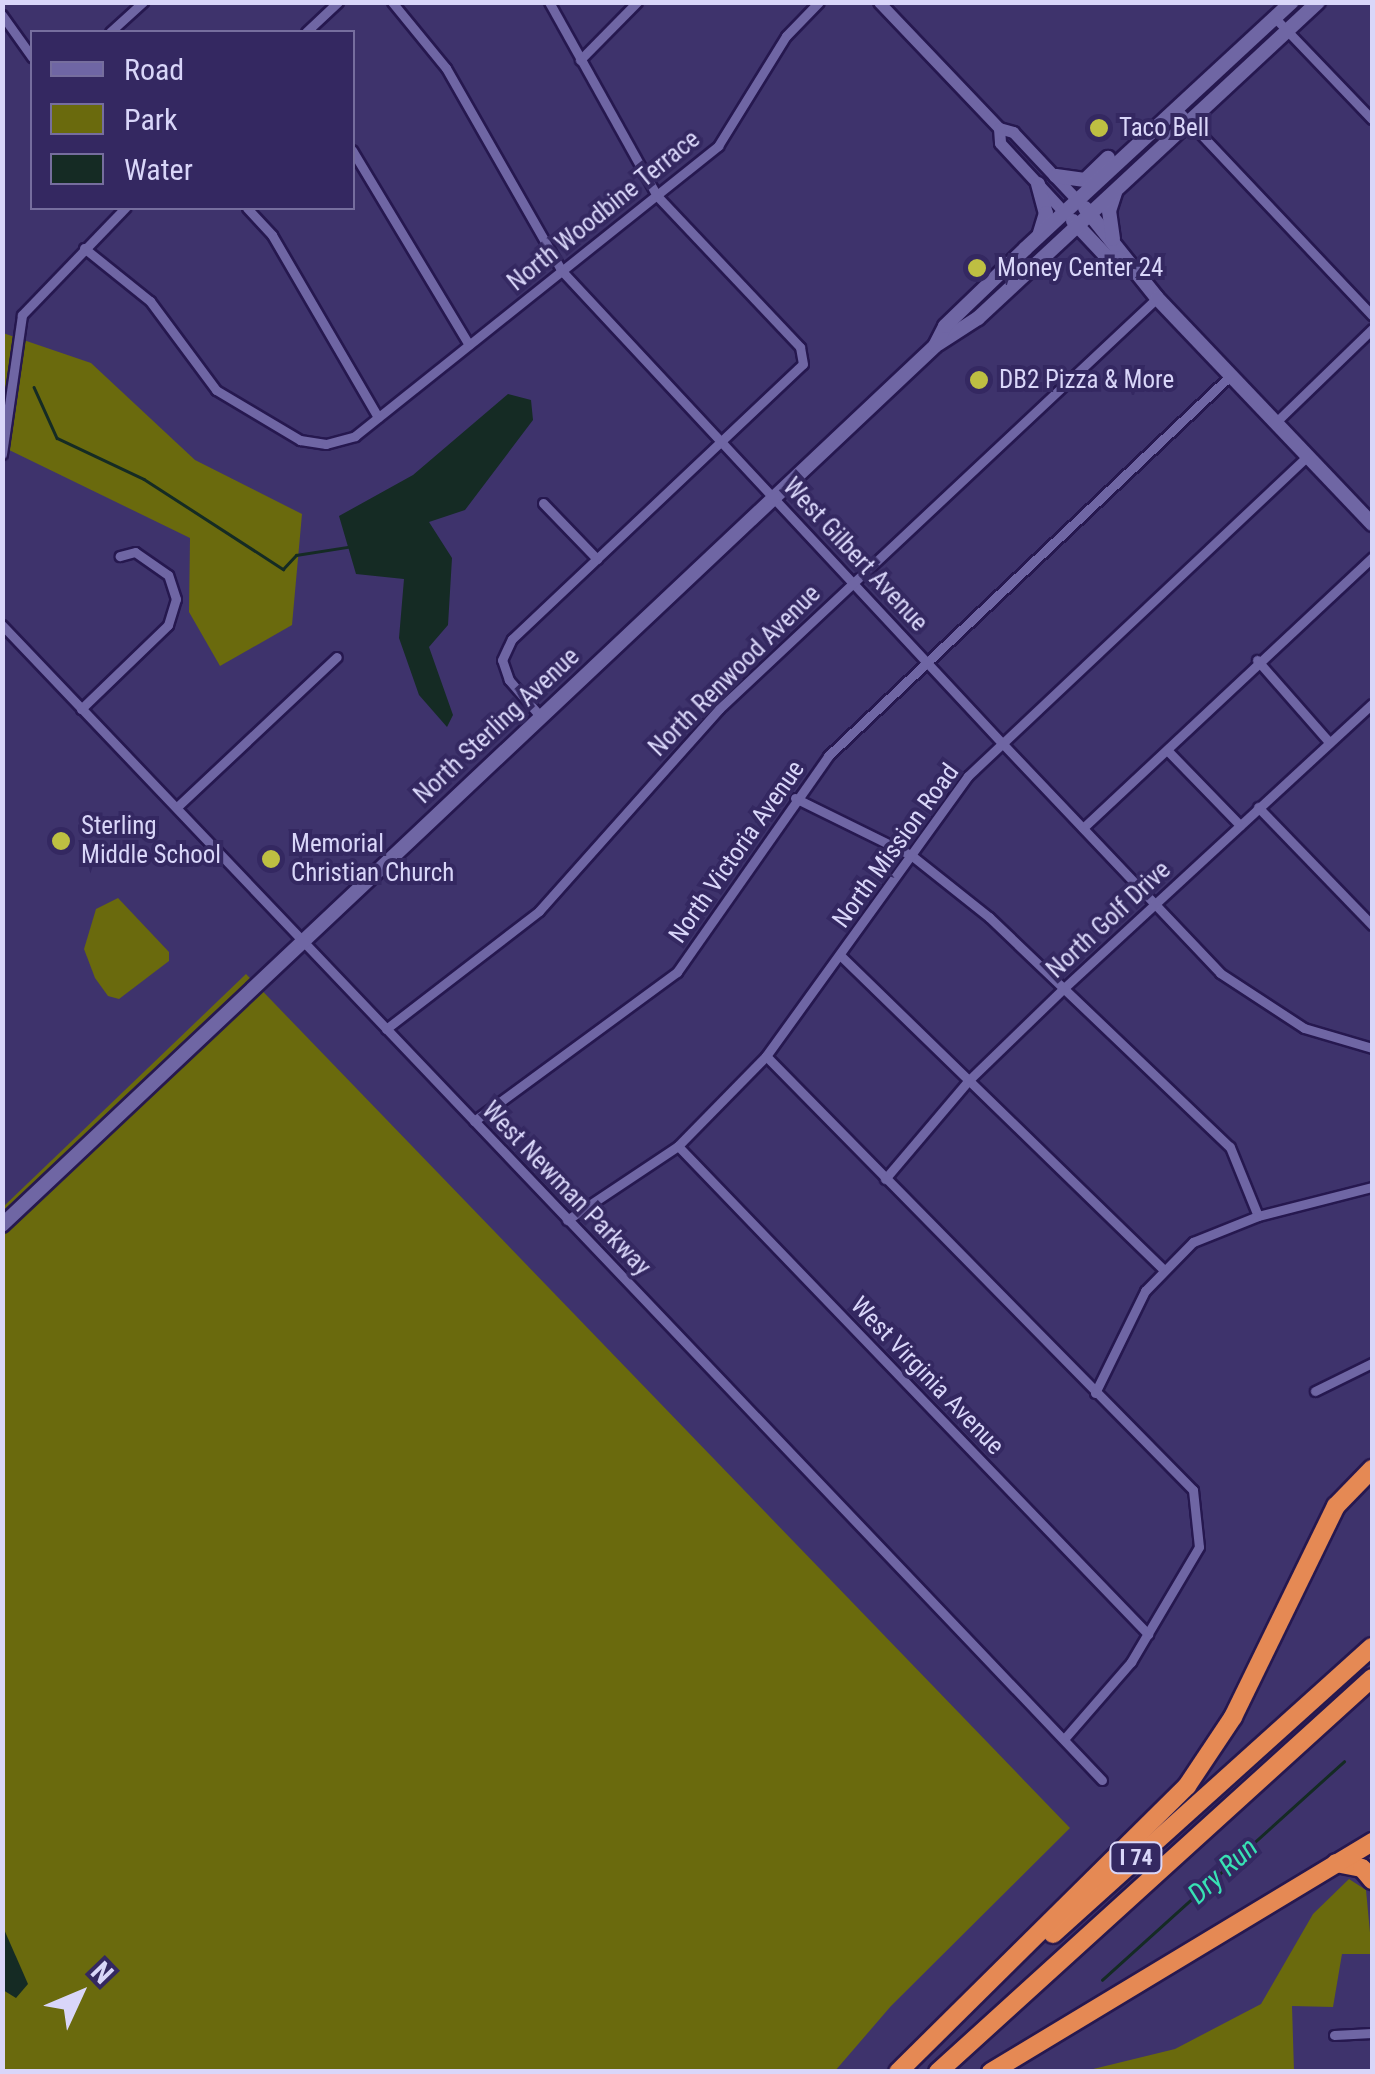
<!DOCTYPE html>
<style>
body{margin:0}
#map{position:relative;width:1375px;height:2074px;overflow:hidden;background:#3e336c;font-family:"Roboto Condensed",sans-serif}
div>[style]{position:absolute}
.green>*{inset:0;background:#6a6a0d}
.water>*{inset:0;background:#152b24}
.stream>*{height:2.5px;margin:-1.25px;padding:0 1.25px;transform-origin:1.25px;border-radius:1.25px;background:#152b24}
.roads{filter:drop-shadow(2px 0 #26184f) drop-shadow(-2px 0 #26184f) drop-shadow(0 2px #26184f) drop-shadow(0 -2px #26184f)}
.minor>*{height:9px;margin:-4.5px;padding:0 4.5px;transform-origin:4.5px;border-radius:4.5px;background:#6f66a4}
.tertiary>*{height:11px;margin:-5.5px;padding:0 5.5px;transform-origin:5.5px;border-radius:5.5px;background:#6f66a4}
.secondary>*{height:14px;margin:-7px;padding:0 7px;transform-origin:7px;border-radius:7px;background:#6f66a4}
.motorway>*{height:18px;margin:-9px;padding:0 9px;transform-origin:9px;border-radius:9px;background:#e58954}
.dots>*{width:28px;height:28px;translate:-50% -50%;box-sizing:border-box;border:5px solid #342861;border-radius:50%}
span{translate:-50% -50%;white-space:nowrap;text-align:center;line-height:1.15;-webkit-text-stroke:8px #342861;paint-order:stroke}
.shield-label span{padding:2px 8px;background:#342861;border:2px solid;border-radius:8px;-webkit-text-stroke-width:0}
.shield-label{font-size:22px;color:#d9d6f9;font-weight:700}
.poi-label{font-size:25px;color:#d9d6f9}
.left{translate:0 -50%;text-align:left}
.street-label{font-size:25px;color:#d9d6f9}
.water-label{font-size:28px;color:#38e2b4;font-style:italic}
.frame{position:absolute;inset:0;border:5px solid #d9d6f9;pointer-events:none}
.legend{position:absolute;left:30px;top:30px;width:325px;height:180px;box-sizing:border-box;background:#342861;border:2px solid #766e9e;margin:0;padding:12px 18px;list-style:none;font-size:30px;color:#d9d6f9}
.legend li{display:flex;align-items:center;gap:20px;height:50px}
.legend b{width:50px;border:2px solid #766e9e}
.north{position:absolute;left:30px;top:1944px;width:100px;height:100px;-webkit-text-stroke:8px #342861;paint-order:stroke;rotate:46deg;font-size:28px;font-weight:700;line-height:40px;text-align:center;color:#d9d6f9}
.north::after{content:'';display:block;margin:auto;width:35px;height:45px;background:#d9d6f9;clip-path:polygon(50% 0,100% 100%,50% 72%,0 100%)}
</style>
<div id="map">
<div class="green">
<i style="clip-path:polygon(3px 333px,91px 363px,195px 460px,302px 514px,292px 625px,220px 666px,189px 612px,190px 538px,3px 447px)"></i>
<i style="clip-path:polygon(118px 898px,169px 952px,169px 961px,119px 999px,108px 996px,95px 978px,84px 949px,96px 909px)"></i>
<i style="clip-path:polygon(246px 974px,1070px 1828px,891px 2006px,835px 2071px,3px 2071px,3px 1207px)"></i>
<i style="clip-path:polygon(1349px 1879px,1366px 1890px,1372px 1954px,1342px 1954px,1333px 2007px,1292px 2006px,1294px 2071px,1085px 2071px,1175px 2049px,1261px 2004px,1313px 1914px)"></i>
</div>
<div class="water">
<i style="clip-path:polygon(508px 394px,531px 400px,533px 420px,465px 510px,429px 522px,452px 558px,448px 625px,429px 647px,453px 715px,447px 727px,419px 695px,399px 638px,404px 579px,356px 574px,339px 516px,413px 475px)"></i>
<i style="clip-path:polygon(3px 1927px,28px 1984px,16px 1998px,3px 1990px)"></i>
</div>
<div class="stream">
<i style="left:34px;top:387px;width:56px;rotate:65.7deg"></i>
<i style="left:57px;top:438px;width:96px;rotate:25.2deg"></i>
<i style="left:144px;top:479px;width:166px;rotate:32.9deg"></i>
<i style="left:283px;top:569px;width:19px;rotate:-47deg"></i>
<i style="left:296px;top:555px;width:52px;rotate:-8.9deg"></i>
<i style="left:1102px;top:1980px;width:326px;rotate:-42.1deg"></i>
</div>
<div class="roads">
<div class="minor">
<i style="left:392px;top:2px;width:85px;rotate:50.7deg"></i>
<i style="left:446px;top:68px;width:232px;rotate:60.3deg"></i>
<i style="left:561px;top:270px;width:647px;rotate:47.01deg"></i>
<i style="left:1002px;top:743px;width:317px;rotate:46.5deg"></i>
<i style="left:1220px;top:973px;width:100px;rotate:33.2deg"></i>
<i style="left:1304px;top:1028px;width:71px;rotate:16.4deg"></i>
<i style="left:2px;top:15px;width:52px;rotate:54.5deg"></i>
<i style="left:1275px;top:18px;width:140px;rotate:46.2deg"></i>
<i style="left:110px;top:32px;width:45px;rotate:-42.3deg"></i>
<i style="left:306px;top:32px;width:44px;rotate:-43.2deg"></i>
<i style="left:580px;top:60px;width:81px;rotate:-45.5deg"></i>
<i style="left:1177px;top:109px;width:284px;rotate:46.6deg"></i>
<i style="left:352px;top:150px;width:227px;rotate:59deg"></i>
<i style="left:247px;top:208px;width:37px;rotate:47deg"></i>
<i style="left:272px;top:235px;width:211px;rotate:59.8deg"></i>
<i style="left:84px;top:248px;width:85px;rotate:38.8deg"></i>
<i style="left:150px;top:301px;width:111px;rotate:53.4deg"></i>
<i style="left:216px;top:390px;width:98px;rotate:30.8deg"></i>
<i style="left:300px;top:440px;width:26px;rotate:9deg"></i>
<i style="left:326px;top:444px;width:30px;rotate:-15deg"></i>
<i style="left:355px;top:436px;width:465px;rotate:-38.6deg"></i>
<i style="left:718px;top:146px;width:129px;rotate:-58.3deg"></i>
<i style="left:786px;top:36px;width:47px;rotate:-45.9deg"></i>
<i style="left:1275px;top:423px;width:135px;rotate:-44.1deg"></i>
<i style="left:2px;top:454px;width:140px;rotate:-81.8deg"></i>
<i style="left:22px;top:315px;width:149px;rotate:-46.1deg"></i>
<i style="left:543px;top:503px;width:78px;rotate:46deg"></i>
<i style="left:2px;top:625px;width:1595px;rotate:46.4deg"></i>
<i style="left:1257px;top:660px;width:109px;rotate:48.7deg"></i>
<i style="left:81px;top:709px;width:121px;rotate:-44deg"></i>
<i style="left:168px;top:625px;width:27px;rotate:-73deg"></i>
<i style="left:176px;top:599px;width:25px;rotate:-108deg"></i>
<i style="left:168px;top:575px;width:40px;rotate:-145.1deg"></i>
<i style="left:135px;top:552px;width:16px;rotate:165deg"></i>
<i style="left:540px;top:716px;width:48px;rotate:-130.7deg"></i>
<i style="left:509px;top:680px;width:21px;rotate:-109deg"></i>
<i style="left:502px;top:660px;width:23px;rotate:-65deg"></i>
<i style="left:512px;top:639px;width:400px;rotate:-43.4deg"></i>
<i style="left:803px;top:364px;width:17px;rotate:-100deg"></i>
<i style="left:800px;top:347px;width:208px;rotate:-133.4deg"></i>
<i style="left:657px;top:196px;width:222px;rotate:-119.1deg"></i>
<i style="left:1167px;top:750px;width:105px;rotate:45.8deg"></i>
<i style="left:795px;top:798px;width:129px;rotate:26.2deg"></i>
<i style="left:911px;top:855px;width:100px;rotate:38.5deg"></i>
<i style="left:989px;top:917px;width:333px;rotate:43.7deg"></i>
<i style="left:1230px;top:1147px;width:74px;rotate:67.9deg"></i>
<i style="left:177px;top:807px;width:219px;rotate:-43.2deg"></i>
<i style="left:1258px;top:807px;width:164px;rotate:46deg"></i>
<i style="left:1083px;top:828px;width:396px;rotate:-43.1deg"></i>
<i style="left:842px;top:957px;width:448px;rotate:44.2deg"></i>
<i style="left:386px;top:1029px;width:193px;rotate:-37.6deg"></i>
<i style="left:539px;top:911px;width:271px;rotate:-48.3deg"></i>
<i style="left:719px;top:709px;width:601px;rotate:-43.18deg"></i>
<i style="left:766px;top:1056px;width:609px;rotate:45.47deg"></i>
<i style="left:1193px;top:1490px;width:57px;rotate:84deg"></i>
<i style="left:1199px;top:1547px;width:134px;rotate:120.6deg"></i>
<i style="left:1131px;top:1662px;width:102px;rotate:131deg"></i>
<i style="left:474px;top:1121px;width:252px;rotate:-36.3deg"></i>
<i style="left:677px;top:972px;width:264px;rotate:-55deg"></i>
<i style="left:828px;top:756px;width:555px;rotate:-43.39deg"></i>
<i style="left:678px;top:1146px;width:678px;rotate:46.08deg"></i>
<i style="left:885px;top:1179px;width:130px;rotate:-49.7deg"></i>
<i style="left:969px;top:1080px;width:131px;rotate:-44.1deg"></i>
<i style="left:1063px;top:989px;width:420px;rotate:-42.7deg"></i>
<i style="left:567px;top:1220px;width:133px;rotate:-33.7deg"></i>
<i style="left:678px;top:1146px;width:126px;rotate:-45.6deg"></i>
<i style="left:766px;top:1056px;width:345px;rotate:-54.2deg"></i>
<i style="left:968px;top:776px;width:465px;rotate:-43.3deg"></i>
<i style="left:1315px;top:1391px;width:64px;rotate:-26.2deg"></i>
<i style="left:1095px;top:1393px;width:114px;rotate:-63.9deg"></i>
<i style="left:1145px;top:1291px;width:69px;rotate:-45.6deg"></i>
<i style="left:1193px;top:1242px;width:70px;rotate:-21.8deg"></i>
<i style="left:1258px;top:1216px;width:118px;rotate:-14.3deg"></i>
<i style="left:1334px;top:2035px;width:38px;rotate:-3deg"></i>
</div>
<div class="tertiary">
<i style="left:879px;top:2px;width:174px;rotate:46.4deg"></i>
<i style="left:999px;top:128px;width:15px;rotate:16deg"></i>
<i style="left:1013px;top:132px;width:93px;rotate:46.7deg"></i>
<i style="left:999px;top:128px;width:15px;rotate:86deg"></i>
<i style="left:1000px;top:143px;width:94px;rotate:47.2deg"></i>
</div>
<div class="secondary">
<i style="left:1056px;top:176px;width:29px;rotate:8deg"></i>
<i style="left:1085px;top:180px;width:32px;rotate:-44deg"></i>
<i style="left:1038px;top:184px;width:30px;rotate:75deg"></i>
<i style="left:1046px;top:213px;width:24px;rotate:107deg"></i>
<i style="left:1085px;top:208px;width:115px;rotate:51.3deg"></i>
<i style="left:1157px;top:298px;width:312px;rotate:46.4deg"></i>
<i style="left:1073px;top:221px;width:50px;rotate:46.6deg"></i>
<i style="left:1107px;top:257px;width:15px;rotate:8deg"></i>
<i style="left:1113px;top:239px;width:28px;rotate:-98deg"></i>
<i style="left:1109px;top:211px;width:20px;rotate:-72deg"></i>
<i style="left:938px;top:344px;width:48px;rotate:-33deg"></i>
<i style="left:978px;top:318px;width:464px;rotate:-42.9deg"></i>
<i style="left:2px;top:1225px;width:1282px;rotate:-43.29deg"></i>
<i style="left:935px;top:346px;width:22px;rotate:-63deg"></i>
<i style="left:945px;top:326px;width:112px;rotate:-43.9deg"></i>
<i style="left:1026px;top:248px;width:362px;rotate:-42.8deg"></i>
</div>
<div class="motorway">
<i style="left:1336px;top:1863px;width:26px;rotate:11deg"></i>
<i style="left:1362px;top:1868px;width:16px;rotate:50deg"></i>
<i style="left:1053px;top:1934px;width:429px;rotate:-42deg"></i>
<i style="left:898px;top:2072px;width:407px;rotate:-44.7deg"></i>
<i style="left:1187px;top:1786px;width:83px;rotate:-56.3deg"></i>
<i style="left:1233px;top:1717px;width:235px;rotate:-64deg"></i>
<i style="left:1336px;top:1506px;width:52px;rotate:-45.8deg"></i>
<i style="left:938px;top:2072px;width:586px;rotate:-42.23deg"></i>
<i style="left:991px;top:2072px;width:445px;rotate:-31.1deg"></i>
</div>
</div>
<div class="dots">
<i style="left:1099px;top:128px;background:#bebf42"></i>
<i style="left:977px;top:268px;background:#bebf42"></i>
<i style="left:979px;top:380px;background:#bebf42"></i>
<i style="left:61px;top:841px;background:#bebf42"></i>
<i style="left:271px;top:859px;background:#bebf42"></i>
</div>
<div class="shield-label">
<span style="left:1136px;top:1858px">I 74</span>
</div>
<div class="poi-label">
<span class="left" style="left:1119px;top:128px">Taco Bell</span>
<span class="left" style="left:997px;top:268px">Money Center 24</span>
<span class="left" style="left:999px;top:380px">DB2 Pizza &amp; More</span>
<span class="left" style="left:81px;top:841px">Sterling<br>Middle School</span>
<span class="left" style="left:291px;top:859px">Memorial<br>Christian Church</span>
</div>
<div class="street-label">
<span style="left:604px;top:211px;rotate:-39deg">North Woodbine Terrace</span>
<span style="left:855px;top:555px;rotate:47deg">West Gilbert Avenue</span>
<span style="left:735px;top:671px;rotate:-45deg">North Renwood Avenue</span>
<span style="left:497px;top:726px;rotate:-43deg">North Sterling Avenue</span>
<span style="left:896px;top:846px;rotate:-54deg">North Mission Road</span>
<span style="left:737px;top:852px;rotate:-55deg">North Victoria Avenue</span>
<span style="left:1109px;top:920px;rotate:-43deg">North Golf Drive</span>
<span style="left:566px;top:1189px;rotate:46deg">West Newman Parkway</span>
<span style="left:927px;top:1376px;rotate:46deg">West Virginia Avenue</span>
</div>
<div class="water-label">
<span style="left:1223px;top:1871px;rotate:-42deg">Dry Run</span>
</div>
<div class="frame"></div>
<ul class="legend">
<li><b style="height:12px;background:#6f66a4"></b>Road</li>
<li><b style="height:28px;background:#6a6a0d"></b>Park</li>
<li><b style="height:28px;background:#152b24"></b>Water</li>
</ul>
<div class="north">N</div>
</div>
